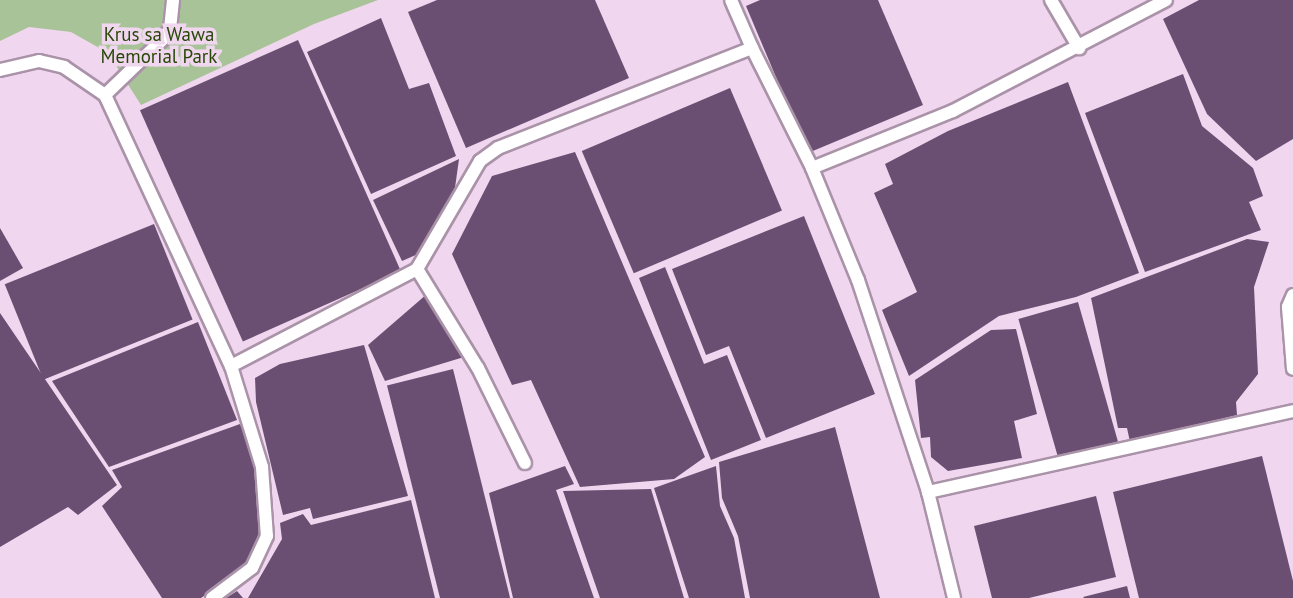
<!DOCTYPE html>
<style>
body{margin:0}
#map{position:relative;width:1293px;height:598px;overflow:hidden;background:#f0d7ef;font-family:"PT Sans",sans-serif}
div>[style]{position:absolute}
.green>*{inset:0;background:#a9c399}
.building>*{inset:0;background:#6a4f73;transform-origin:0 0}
.roads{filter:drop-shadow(2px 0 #aa93a9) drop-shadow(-2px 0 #aa93a9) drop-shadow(0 2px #aa93a9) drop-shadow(0 -2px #aa93a9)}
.lane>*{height:12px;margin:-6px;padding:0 6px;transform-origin:6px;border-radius:6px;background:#fff}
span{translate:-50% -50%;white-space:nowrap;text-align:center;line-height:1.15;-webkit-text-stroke:7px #f0d7ef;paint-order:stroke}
.park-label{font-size:19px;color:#274706}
</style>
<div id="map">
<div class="green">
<i style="clip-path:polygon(0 0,378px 0,314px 24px,141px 105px,108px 53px,71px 32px,29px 27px,0 41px)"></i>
</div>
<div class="building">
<i style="clip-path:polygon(437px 0,595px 0,629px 78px,466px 148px,408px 12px)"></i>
<i style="clip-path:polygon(760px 0,878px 0,923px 105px,808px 153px,746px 6px)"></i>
<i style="clip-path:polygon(1199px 0,1293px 0,1293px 139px,1256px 161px,1207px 114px,1163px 19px)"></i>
<i style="clip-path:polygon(381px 18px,409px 89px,429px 83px,456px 156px,371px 194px,307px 52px)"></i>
<i style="left:298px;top:40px;width:253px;height:173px;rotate:66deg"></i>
<i style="clip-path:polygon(1183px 74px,1202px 126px,1253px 168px,1263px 196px,1249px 202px,1261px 230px,1145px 272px,1085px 113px)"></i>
<i style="clip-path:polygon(1068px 82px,1139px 273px,1076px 297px,999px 316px,909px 376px,882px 310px,917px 292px,874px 193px,893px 184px,885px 164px,948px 131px)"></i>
<i style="left:730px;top:88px;width:133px;height:161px;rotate:67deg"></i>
<i style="clip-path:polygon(575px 152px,705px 457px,674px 479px,580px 487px,531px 380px,512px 385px,452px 254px,492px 176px)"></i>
<i style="clip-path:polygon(459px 159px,454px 195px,418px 254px,402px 261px,373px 200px)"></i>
<i style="clip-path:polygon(804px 216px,875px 394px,766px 438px,729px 346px,706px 355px,672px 269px)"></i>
<i style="left:154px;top:224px;width:103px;height:161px;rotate:68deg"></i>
<i style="clip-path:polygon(0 228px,23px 268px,0 281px)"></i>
<i style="clip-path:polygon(1247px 239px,1269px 242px,1254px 287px,1258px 374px,1236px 402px,1237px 415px,1130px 442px,1127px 428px,1118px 428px,1091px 298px)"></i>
<i style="clip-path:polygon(665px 267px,704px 364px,727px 355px,761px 440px,711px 460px,639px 278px)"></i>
<i style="clip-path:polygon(427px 294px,464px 357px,385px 381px,368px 345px)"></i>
<i style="left:1078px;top:302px;width:145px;height:62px;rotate:74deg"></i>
<i style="clip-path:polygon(0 313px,117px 485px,78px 515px,68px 507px,0 547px)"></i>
<i style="clip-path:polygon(198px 322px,237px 420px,109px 467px,52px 381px)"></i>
<i style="clip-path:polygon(1016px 329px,1037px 414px,1014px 421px,1022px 458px,948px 471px,931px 457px,930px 437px,921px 438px,915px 380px,991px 330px)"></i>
<i style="clip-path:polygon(364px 345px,408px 496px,313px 519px,310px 508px,283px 515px,256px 402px,255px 378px,280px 364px)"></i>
<i style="left:453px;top:369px;width:236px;height:68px;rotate:76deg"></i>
<i style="clip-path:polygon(240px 424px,258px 465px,263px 535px,251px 563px,201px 598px,162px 598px,102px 506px,122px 487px,112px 470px)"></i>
<i style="clip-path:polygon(835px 427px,880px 598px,750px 598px,738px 536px,722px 498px,719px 462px)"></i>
<i style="clip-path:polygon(1262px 456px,1293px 581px,1293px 598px,1139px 598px,1113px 492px)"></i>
<i style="clip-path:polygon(565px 466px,574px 484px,556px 490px,594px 598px,513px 598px,489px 493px)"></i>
<i style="clip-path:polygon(716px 466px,720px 506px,734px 538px,745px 598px,689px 598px,654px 488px)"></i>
<i style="clip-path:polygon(651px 489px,684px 598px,600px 598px,563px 491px)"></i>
<i style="clip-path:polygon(1096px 496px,1116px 577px,1029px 598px,992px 598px,974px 526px)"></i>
<i style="clip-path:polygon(411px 500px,435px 598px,248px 598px,282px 539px,280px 523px,303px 514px,311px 525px)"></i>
<i style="clip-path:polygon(1127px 586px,1130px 598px,1084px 598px,1083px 597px)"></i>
<i style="clip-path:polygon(237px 591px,243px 598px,226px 598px)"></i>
</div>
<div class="roads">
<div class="lane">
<i style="left:1051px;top:0;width:56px;rotate:59.7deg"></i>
<i style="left:752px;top:48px;width:134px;rotate:63.4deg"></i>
<i style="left:812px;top:168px;width:121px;rotate:67.7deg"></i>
<i style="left:858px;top:280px;width:223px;rotate:71.7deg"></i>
<i style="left:928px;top:492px;width:109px;rotate:76.2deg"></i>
<i style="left:0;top:70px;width:40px;rotate:-13deg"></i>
<i style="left:39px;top:61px;width:26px;rotate:13deg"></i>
<i style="left:64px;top:67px;width:50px;rotate:34.3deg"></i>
<i style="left:105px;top:95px;width:299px;rotate:65.1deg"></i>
<i style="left:231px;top:366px;width:106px;rotate:72.9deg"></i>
<i style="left:262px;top:467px;width:69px;rotate:85.9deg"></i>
<i style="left:267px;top:536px;width:35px;rotate:115deg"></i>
<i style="left:252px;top:568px;width:50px;rotate:143.1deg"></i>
<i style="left:105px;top:95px;width:79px;rotate:-44deg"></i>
<i style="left:162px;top:40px;width:14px;rotate:-54deg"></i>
<i style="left:170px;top:29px;width:29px;rotate:-84deg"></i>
<i style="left:812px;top:168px;width:152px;rotate:-22deg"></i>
<i style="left:953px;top:111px;width:240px;rotate:-27.5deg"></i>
<i style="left:417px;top:269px;width:116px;rotate:58.4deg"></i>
<i style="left:478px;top:368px;width:106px;rotate:63.7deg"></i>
<i style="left:1293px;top:295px;width:13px;rotate:113deg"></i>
<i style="left:1288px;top:307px;width:62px;rotate:85.4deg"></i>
<i style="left:231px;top:366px;width:210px;rotate:-27.5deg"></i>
<i style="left:417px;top:269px;width:125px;rotate:-59.7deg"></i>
<i style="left:480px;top:161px;width:22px;rotate:-36deg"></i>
<i style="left:498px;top:148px;width:273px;rotate:-21.5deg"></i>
<i style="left:752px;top:48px;width:52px;rotate:-113.6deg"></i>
<i style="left:928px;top:492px;width:374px;rotate:-12.5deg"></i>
</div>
</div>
<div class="park-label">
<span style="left:159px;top:46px">Krus sa Wawa<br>Memorial Park</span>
</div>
</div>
